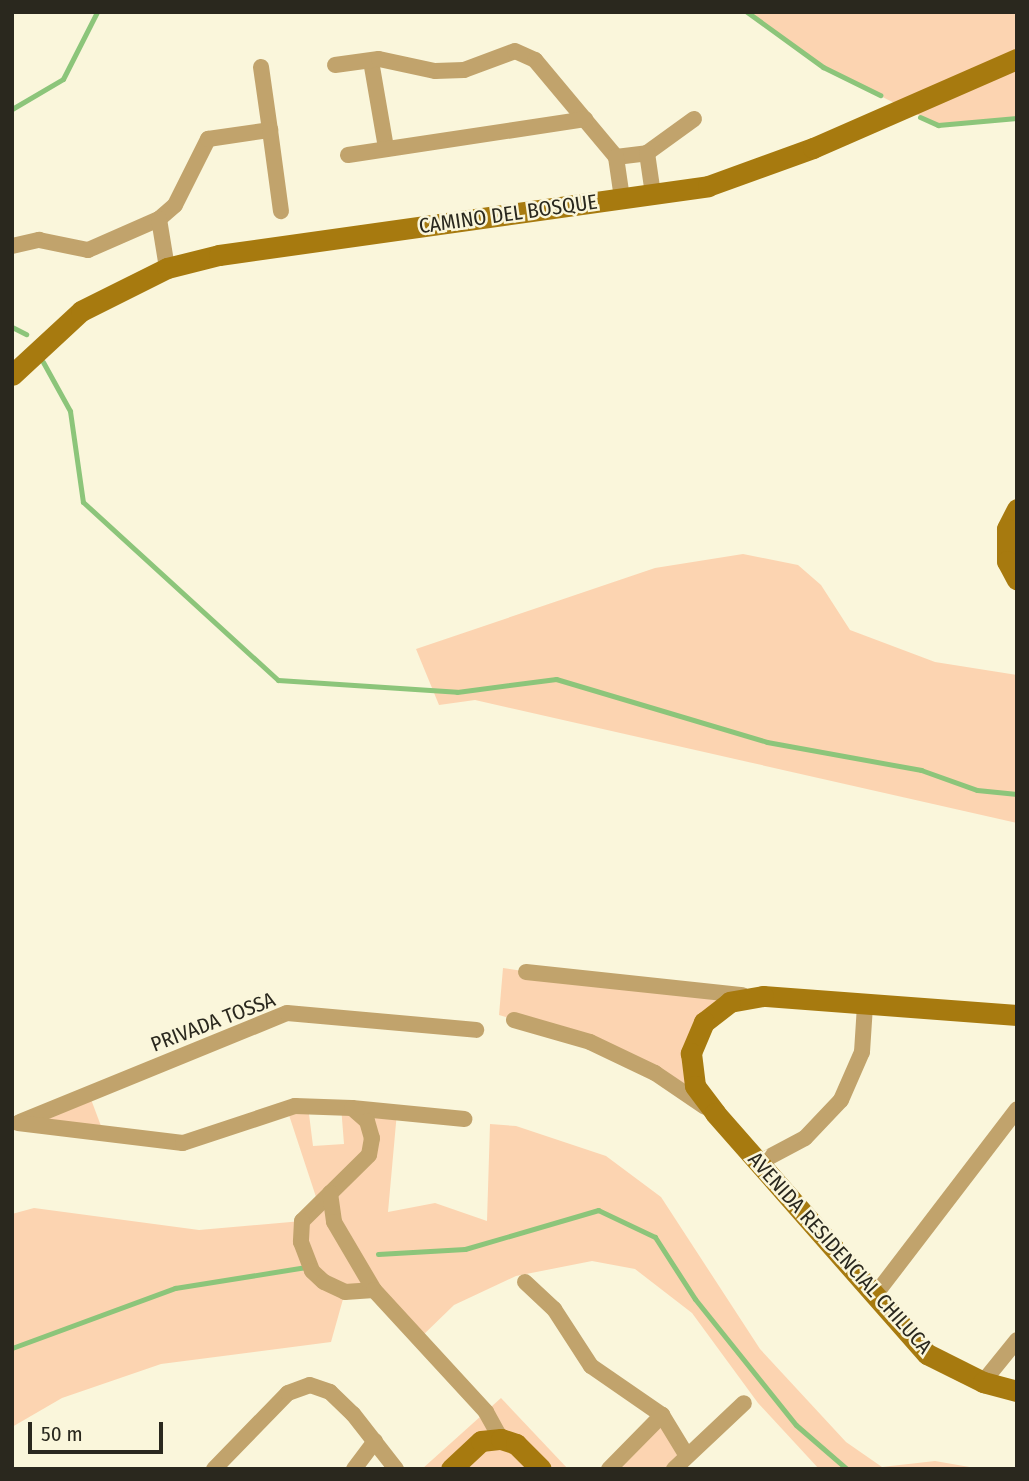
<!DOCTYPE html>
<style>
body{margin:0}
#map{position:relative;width:1029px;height:1481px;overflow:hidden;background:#faf6db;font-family:"Fira Sans Condensed",sans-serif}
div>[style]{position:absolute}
.green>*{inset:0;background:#fcd4b1}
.stream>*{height:5px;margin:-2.5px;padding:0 2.5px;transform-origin:2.5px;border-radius:2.5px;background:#8cc57a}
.street>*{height:16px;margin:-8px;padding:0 8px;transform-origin:8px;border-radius:8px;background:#c1a36c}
.secondary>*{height:21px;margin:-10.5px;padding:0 10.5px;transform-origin:10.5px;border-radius:10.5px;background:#a77a0f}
span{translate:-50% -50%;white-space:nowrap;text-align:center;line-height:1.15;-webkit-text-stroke:5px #faf6db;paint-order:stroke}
.street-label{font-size:21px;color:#2a281e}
.frame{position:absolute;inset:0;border:14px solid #2a281e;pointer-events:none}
.scale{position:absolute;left:28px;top:1422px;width:135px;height:32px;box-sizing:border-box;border:4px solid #2a281e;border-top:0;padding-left:9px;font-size:21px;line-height:24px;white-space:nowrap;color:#2a281e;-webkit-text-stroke:5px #faf6db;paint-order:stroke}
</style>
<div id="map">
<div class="green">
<i style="clip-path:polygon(747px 12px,1017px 12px,1017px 118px,938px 125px,823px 67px)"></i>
<i style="clip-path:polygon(743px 554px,798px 565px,821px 585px,850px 630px,935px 662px,1017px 675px,1017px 823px,475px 700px,439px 705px,416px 649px,655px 568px)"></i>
<i style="clip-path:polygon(503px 968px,730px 1002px,691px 1053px,715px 1113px,590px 1042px,499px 1015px)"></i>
<i style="clip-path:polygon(89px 1094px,104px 1134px,18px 1123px)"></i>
<i style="clip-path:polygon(308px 1106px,313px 1146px,344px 1144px,341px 1106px,397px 1112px,388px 1212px,435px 1203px,487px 1221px,490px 1124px,516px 1126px,606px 1156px,661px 1197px,760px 1349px,846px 1442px,882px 1467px,935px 1461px,981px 1469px,819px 1469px,758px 1403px,692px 1313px,635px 1269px,592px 1261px,516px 1276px,454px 1305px,419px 1339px,374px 1290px,345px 1292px,331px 1342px,161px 1364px,62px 1398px,12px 1427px,12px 1214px,34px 1208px,199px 1230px,302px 1221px,318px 1203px,287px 1109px)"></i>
<i style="clip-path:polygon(501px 1398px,568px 1469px,422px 1469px)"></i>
<i style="clip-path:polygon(662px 1415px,687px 1456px,674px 1469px,609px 1469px)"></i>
</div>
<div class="stream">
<i style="left:747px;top:12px;width:94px;rotate:35.9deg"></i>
<i style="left:823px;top:67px;width:64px;rotate:26.2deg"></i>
<i style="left:12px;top:109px;width:59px;rotate:-30.5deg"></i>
<i style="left:63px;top:79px;width:75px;rotate:-63.1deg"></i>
<i style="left:920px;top:117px;width:20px;rotate:24deg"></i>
<i style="left:938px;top:125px;width:79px;rotate:-5.1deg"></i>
<i style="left:12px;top:327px;width:16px;rotate:27deg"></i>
<i style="left:43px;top:362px;width:56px;rotate:61.1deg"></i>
<i style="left:70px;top:411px;width:92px;rotate:81.9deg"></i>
<i style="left:83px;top:502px;width:264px;rotate:42.4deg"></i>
<i style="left:278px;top:680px;width:179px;rotate:3.8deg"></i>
<i style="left:457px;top:692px;width:100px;rotate:-7.5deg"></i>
<i style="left:556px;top:679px;width:220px;rotate:16.6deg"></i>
<i style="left:767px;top:742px;width:157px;rotate:10.3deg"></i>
<i style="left:921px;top:770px;width:59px;rotate:19.7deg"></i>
<i style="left:977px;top:790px;width:40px;rotate:5.7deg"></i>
<i style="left:378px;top:1254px;width:87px;rotate:-3.3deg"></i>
<i style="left:465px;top:1249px;width:139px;rotate:-16.3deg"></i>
<i style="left:598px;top:1210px;width:63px;rotate:25.3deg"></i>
<i style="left:655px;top:1237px;width:74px;rotate:57.2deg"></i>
<i style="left:695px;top:1299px;width:161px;rotate:51.3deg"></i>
<i style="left:796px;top:1425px;width:67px;rotate:40.8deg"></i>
<i style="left:12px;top:1348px;width:174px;rotate:-20.2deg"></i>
<i style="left:175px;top:1288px;width:133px;rotate:-9.1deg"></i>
</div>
<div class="street">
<i style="left:371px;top:61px;width:88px;rotate:80.2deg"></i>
<i style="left:335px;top:65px;width:44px;rotate:-7.8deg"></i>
<i style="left:379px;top:59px;width:57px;rotate:12.1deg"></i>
<i style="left:435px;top:71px;width:29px;rotate:-2deg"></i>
<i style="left:464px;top:70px;width:54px;rotate:-20.4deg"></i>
<i style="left:515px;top:51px;width:22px;rotate:24deg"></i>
<i style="left:535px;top:60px;width:126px;rotate:50.1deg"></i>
<i style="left:616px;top:157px;width:31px;rotate:-7deg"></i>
<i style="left:647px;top:153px;width:58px;rotate:-35.9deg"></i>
<i style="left:261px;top:67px;width:64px;rotate:81.9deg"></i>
<i style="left:647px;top:153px;width:41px;rotate:81.7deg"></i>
<i style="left:348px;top:155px;width:240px;rotate:-8.6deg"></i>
<i style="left:616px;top:157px;width:41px;rotate:81.7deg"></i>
<i style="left:159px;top:219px;width:21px;rotate:-41deg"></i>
<i style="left:175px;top:205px;width:74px;rotate:-63.4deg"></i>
<i style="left:208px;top:139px;width:63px;rotate:-8.3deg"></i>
<i style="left:270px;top:130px;width:82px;rotate:82.3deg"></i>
<i style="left:12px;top:246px;width:28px;rotate:-13deg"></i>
<i style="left:39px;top:240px;width:50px;rotate:11.5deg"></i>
<i style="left:88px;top:250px;width:77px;rotate:-23.6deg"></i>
<i style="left:159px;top:219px;width:50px;rotate:80.7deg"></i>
<i style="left:526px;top:972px;width:218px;rotate:6.1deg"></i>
<i style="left:514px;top:1020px;width:79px;rotate:16.1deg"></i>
<i style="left:590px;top:1042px;width:72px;rotate:25.5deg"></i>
<i style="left:655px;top:1073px;width:60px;rotate:34.2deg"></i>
<i style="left:352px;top:1108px;width:113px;rotate:5.6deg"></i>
<i style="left:20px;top:1122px;width:288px;rotate:-22.2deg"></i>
<i style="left:287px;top:1013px;width:190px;rotate:5.1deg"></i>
<i style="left:18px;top:1123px;width:166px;rotate:6.9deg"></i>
<i style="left:183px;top:1143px;width:118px;rotate:-18.3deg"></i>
<i style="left:295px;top:1106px;width:57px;rotate:2deg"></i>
<i style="left:352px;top:1108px;width:20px;rotate:41deg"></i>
<i style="left:367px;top:1121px;width:18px;rotate:74deg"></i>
<i style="left:372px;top:1138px;width:17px;rotate:100deg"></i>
<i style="left:369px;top:1155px;width:94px;rotate:135.4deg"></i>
<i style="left:302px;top:1221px;width:21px;rotate:93deg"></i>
<i style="left:301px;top:1242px;width:31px;rotate:69deg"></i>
<i style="left:312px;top:1271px;width:16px;rotate:43deg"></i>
<i style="left:324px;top:1282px;width:23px;rotate:25deg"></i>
<i style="left:345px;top:1292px;width:29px;rotate:-4deg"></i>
<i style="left:758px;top:1163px;width:53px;rotate:-28deg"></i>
<i style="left:805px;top:1138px;width:52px;rotate:-46.5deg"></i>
<i style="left:841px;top:1100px;width:52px;rotate:-66.4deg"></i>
<i style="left:862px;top:1052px;width:46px;rotate:-86.3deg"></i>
<i style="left:330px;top:1193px;width:29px;rotate:82deg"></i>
<i style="left:334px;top:1222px;width:79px;rotate:59.5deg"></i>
<i style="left:374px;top:1290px;width:166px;rotate:47.4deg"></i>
<i style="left:486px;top:1412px;width:31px;rotate:61deg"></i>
<i style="left:525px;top:1282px;width:40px;rotate:43deg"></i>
<i style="left:554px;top:1309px;width:68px;rotate:57deg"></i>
<i style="left:591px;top:1366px;width:86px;rotate:34.6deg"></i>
<i style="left:662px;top:1415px;width:48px;rotate:58.6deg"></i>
<i style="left:875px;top:1295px;width:234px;rotate:-52.6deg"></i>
<i style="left:983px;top:1382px;width:54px;rotate:-51deg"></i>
<i style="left:214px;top:1469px;width:106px;rotate:-45.8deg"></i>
<i style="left:288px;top:1393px;width:23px;rotate:-20deg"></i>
<i style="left:310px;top:1385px;width:21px;rotate:19deg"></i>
<i style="left:330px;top:1392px;width:32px;rotate:44deg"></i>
<i style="left:353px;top:1414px;width:70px;rotate:52deg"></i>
<i style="left:354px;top:1469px;width:35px;rotate:-53deg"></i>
<i style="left:609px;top:1469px;width:76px;rotate:-45.5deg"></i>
<i style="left:674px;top:1469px;width:96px;rotate:-43.3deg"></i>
</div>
<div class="secondary">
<i style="left:12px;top:375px;width:94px;rotate:-42.8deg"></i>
<i style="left:81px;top:311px;width:96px;rotate:-26.6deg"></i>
<i style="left:167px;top:268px;width:54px;rotate:-14deg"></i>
<i style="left:219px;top:255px;width:494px;rotate:-8deg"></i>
<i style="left:708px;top:186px;width:112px;rotate:-19.9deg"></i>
<i style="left:813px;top:148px;width:223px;rotate:-23.6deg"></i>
<i style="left:1017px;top:509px;width:22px;rotate:117deg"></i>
<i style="left:1007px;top:529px;width:32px;rotate:90deg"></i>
<i style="left:1007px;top:561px;width:21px;rotate:62deg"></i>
<i style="left:1017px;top:1015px;width:255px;rotate:-175.7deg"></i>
<i style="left:763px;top:996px;width:34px;rotate:170deg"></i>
<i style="left:730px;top:1002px;width:33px;rotate:142deg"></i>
<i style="left:704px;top:1022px;width:34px;rotate:113deg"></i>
<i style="left:691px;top:1053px;width:33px;rotate:83deg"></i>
<i style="left:695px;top:1086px;width:34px;rotate:53deg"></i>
<i style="left:715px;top:1113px;width:321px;rotate:48.7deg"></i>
<i style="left:927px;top:1354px;width:63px;rotate:26.6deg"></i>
<i style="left:983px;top:1382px;width:35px;rotate:15deg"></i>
<i style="left:451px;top:1469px;width:41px;rotate:-43deg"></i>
<i style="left:481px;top:1441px;width:20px;rotate:-6deg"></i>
<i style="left:501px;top:1439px;width:16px;rotate:18deg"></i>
<i style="left:516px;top:1444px;width:35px;rotate:45deg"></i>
</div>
<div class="street-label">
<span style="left:508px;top:214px;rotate:-8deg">CAMINO DEL BOSQUE</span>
<span style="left:213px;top:1022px;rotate:-21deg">PRIVADA TOSSA</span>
<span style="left:840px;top:1253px;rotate:48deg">AVENIDA RESIDENCIAL CHILUCA</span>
</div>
<div class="frame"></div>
<div class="scale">50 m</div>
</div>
